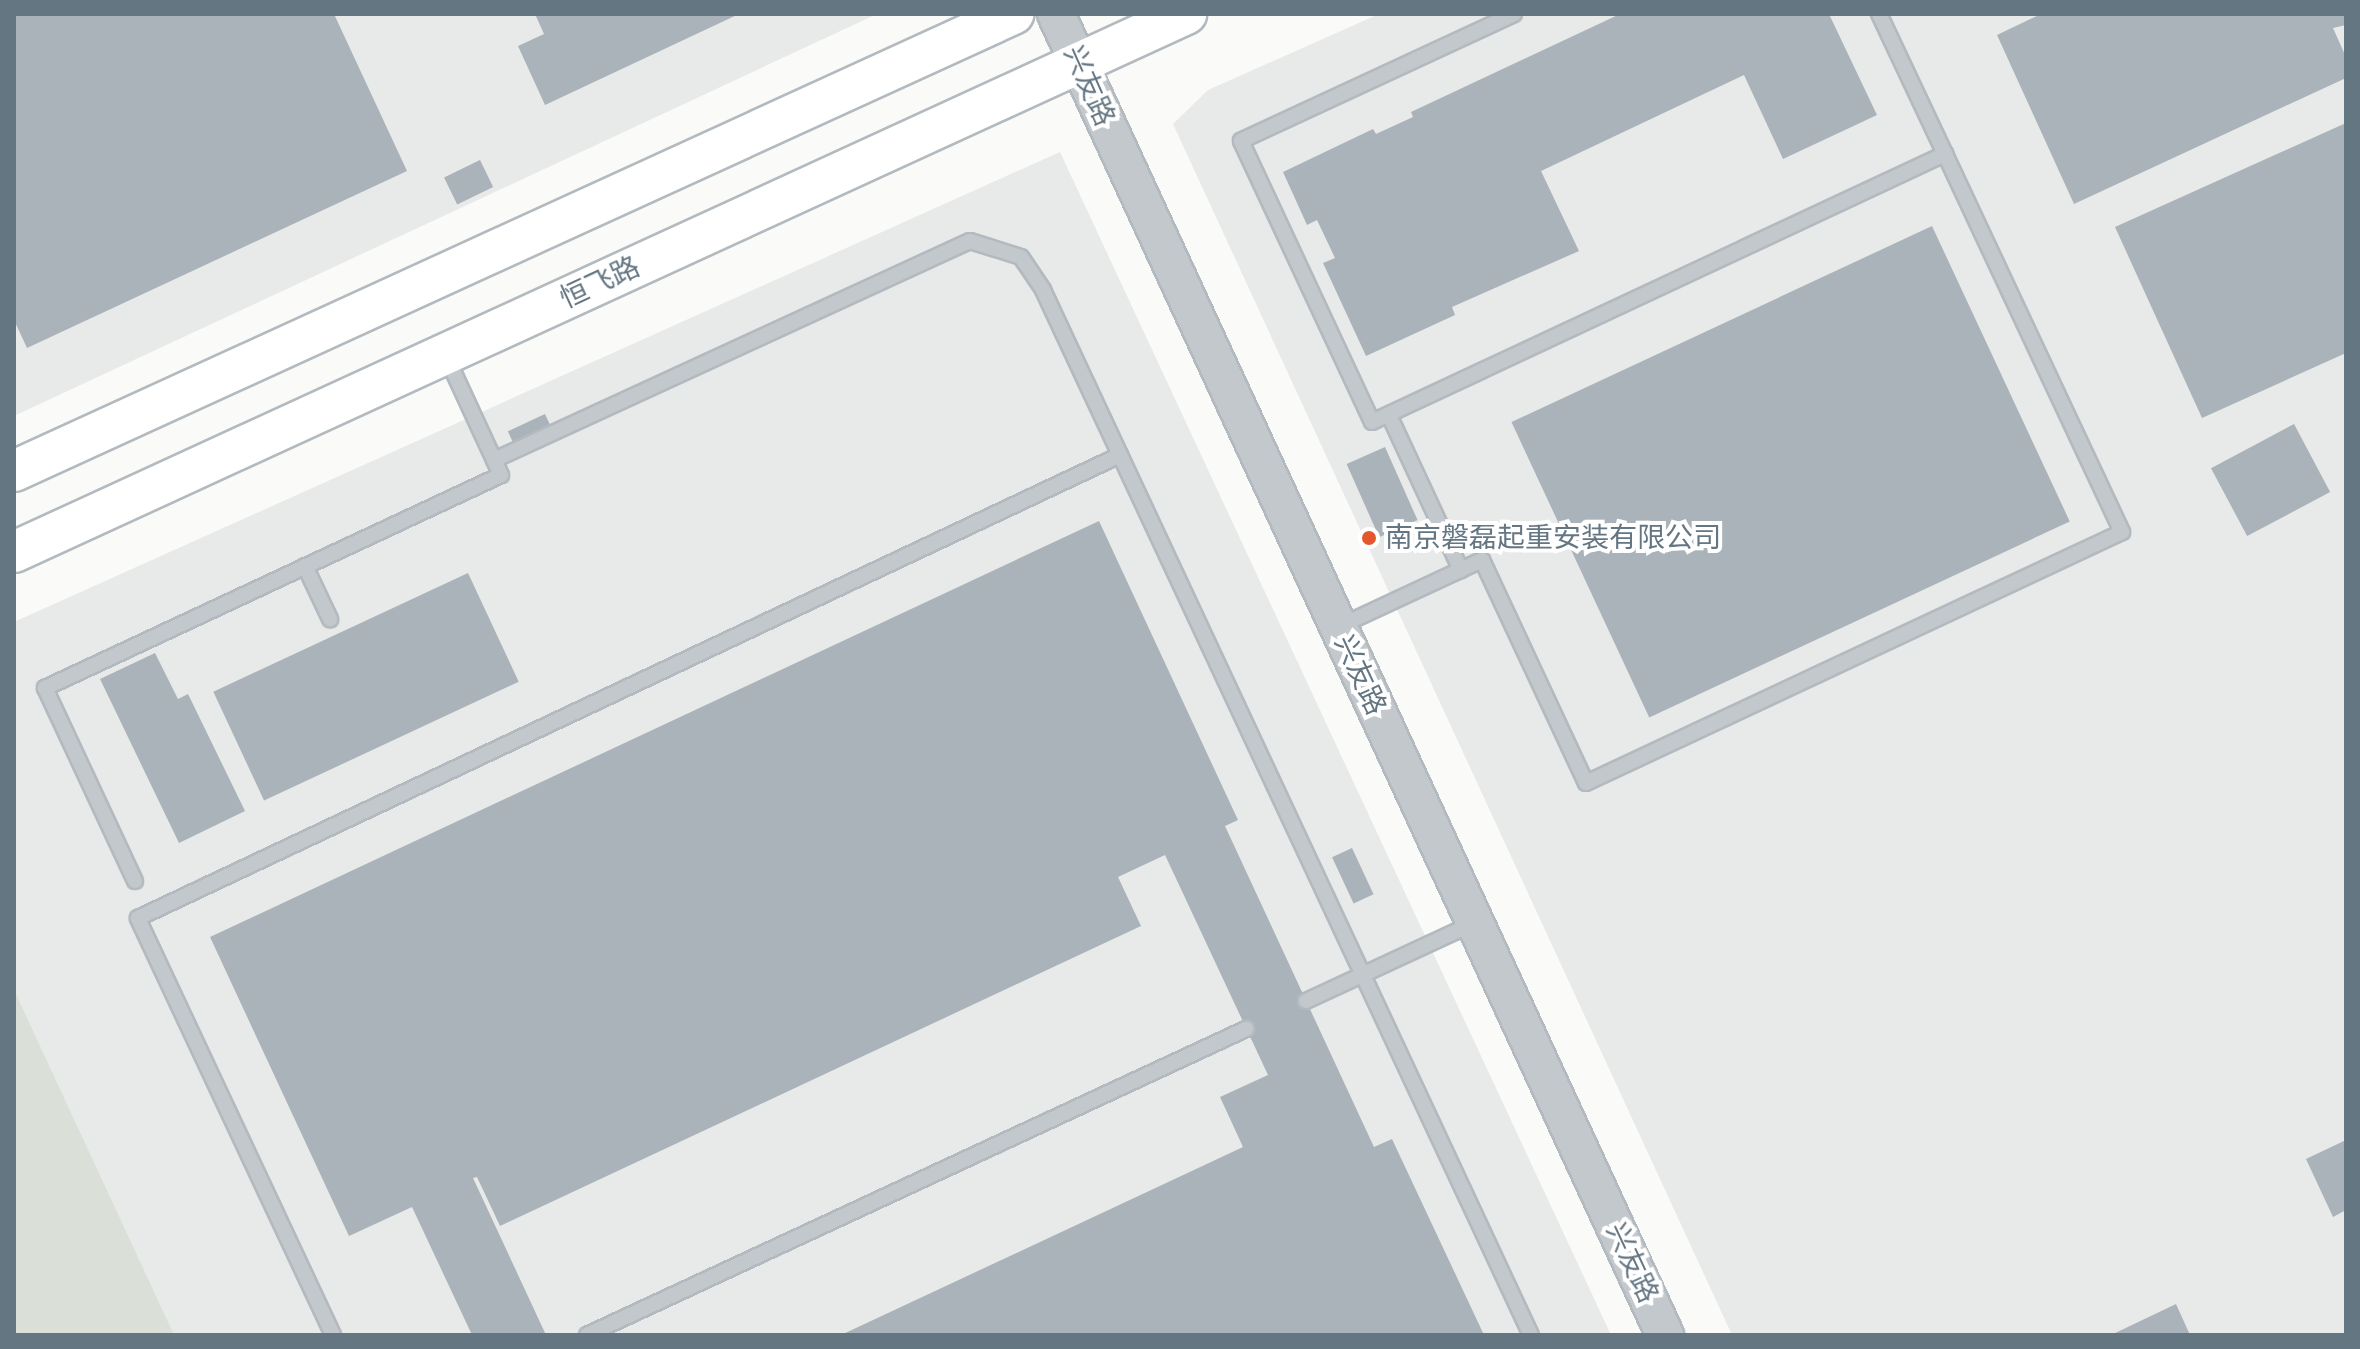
<!DOCTYPE html>
<meta charset="utf-8">
<style>
body{margin:0}
#map{position:relative;width:2360px;height:1349px;overflow:hidden;background:#fafaf8;font-family:"Fira Sans Condensed","Noto Sans SC",sans-serif}
div>[style]{position:absolute}
.built>*{inset:0;background:#e8e9e9}
.green>*{inset:0;background:#dadfd7}
.building>*{inset:0;background:#aab3b9;transform-origin:0 0}
.roads{filter:drop-shadow(2px 0 #b3babf) drop-shadow(-2px 0 #b3babf) drop-shadow(0 2px #b3babf) drop-shadow(0 -2px #b3babf)}
.service>*{height:14px;margin:-7px;padding:0 7px;transform-origin:7px;border-radius:7px;background:#c3c8cc}
.tertiary>*{height:36px;margin:-18px;padding:0 18px;transform-origin:18px;border-radius:18px;background:#c3c8cc}
.secondary>*{height:40px;margin:-20px;padding:0 20px;transform-origin:20px;border-radius:20px;background:#fff}
.dots>*{width:22px;height:22px;translate:-50% -50%;box-sizing:border-box;border:4px solid #fff;border-radius:50%}
span{translate:-50% -50%;white-space:nowrap;text-align:center;line-height:1.15;-webkit-text-stroke:8px #fff;paint-order:stroke}
.street-label{font-size:28px;color:#657683}
.poi-label{font-size:28px;color:#657683}
.left{translate:0 -50%;text-align:left}
.frame{position:absolute;inset:0;border:16px solid #657683;pointer-events:none}
</style>
<div id="map">
<div class="built">
<i style="clip-path:polygon(14px 14px,877px 14px,14px 416px)"></i>
<i style="clip-path:polygon(1379px 14px,2346px 14px,2346px 1335px,1732px 1335px,1173px 124px,1208px 90px)"></i>
<i style="clip-path:polygon(1060px 152px,1611px 1335px,14px 1335px,14px 622px)"></i>
</div>
<div class="green">
<i style="clip-path:polygon(14px 990px,174px 1335px,14px 1335px)"></i>
</div>
<div class="building">
<i style="clip-path:polygon(14px 14px,334px 14px,407px 171px,27px 348px,14px 320px)"></i>
<i style="clip-path:polygon(535px 14px,739px 14px,545px 105px,518px 46px,544px 34px)"></i>
<i style="clip-path:polygon(1620px 14px,1829px 14px,1877px 115px,1783px 159px,1744px 75px,1541px 171px,1579px 251px,1452px 307px,1455px 315px,1366px 356px,1323px 263px,1335px 258px,1317px 220px,1307px 225px,1283px 172px,1373px 129px,1376px 134px,1413px 117px,1411px 112px)"></i>
<i style="clip-path:polygon(2041px 14px,2346px 14px,2346px 25px,2333px 28px,2346px 57px,2346px 78px,2074px 204px,1997px 35px)"></i>
<i style="clip-path:polygon(2346px 123px,2346px 353px,2202px 418px,2115px 227px)"></i>
<i style="left:480px;top:160px;width:30px;height:40px;rotate:64deg"></i>
<i style="left:1932px;top:226px;width:326px;height:464px;rotate:65deg"></i>
<i style="left:545px;top:414px;width:17px;height:41px;rotate:65deg"></i>
<i style="left:2294px;top:424px;width:77px;height:94px;rotate:62deg"></i>
<i style="left:1385px;top:447px;width:80px;height:42px;rotate:66deg"></i>
<i style="clip-path:polygon(1099px 521px,1238px 820px,1225px 826px,1374px 1147px,1392px 1139px,1484px 1335px,841px 1335px,1243px 1147px,1220px 1097px,1268px 1075px,1165px 855px,1118px 877px,1141px 926px,500px 1226px,477px 1177px,473px 1178px,546px 1335px,472px 1335px,412px 1207px,349px 1236px,210px 937px)"></i>
<i style="left:468px;top:573px;width:120px;height:281px;rotate:65deg"></i>
<i style="clip-path:polygon(155px 653px,178px 699px,188px 694px,245px 811px,179px 843px,100px 679px)"></i>
<i style="left:1352px;top:848px;width:51px;height:22px;rotate:65deg"></i>
<i style="clip-path:polygon(2346px 1140px,2346px 1210px,2333px 1217px,2306px 1159px)"></i>
<i style="clip-path:polygon(2176px 1304px,2190px 1335px,2111px 1335px)"></i>
</div>
<div class="roads">
<div class="service">
<i style="left:1514px;top:14px;width:301px;rotate:155.1deg"></i>
<i style="left:1241px;top:141px;width:310px;rotate:65deg"></i>
<i style="left:1372px;top:422px;width:633px;rotate:-25.07deg"></i>
<i style="left:1945px;top:154px;width:155px;rotate:-115.2deg"></i>
<i style="left:1389px;top:415px;width:171px;rotate:65.1deg"></i>
<i style="left:494px;top:460px;width:524px;rotate:-24.71deg"></i>
<i style="left:970px;top:241px;width:53px;rotate:17.4deg"></i>
<i style="left:1021px;top:257px;width:40px;rotate:56deg"></i>
<i style="left:1043px;top:290px;width:1153px;rotate:64.97deg"></i>
<i style="left:305px;top:566px;width:59px;rotate:64.7deg"></i>
<i style="left:1338px;top:627px;width:159px;rotate:-25deg"></i>
<i style="left:1482px;top:560px;width:246px;rotate:65deg"></i>
<i style="left:1586px;top:783px;width:592px;rotate:-25.09deg"></i>
<i style="left:2122px;top:532px;width:417px;rotate:-115.1deg"></i>
<i style="left:135px;top:881px;width:213px;rotate:-115deg"></i>
<i style="left:45px;top:688px;width:503px;rotate:-25.04deg"></i>
<i style="left:501px;top:475px;width:129px;rotate:-114.8deg"></i>
<i style="left:1306px;top:1001px;width:185px;rotate:-24.9deg"></i>
<i style="left:333px;top:1335px;width:460px;rotate:-115.1deg"></i>
<i style="left:138px;top:918px;width:1086px;rotate:-25.24deg"></i>
<i style="left:587px;top:1335px;width:727px;rotate:-24.91deg"></i>
</div>
<div class="tertiary">
<i style="left:1056px;top:14px;width:1455px;rotate:65.25deg"></i>
</div>
<div class="secondary">
<i style="left:14px;top:471px;width:1099px;rotate:-24.58deg"></i>
<i style="left:14px;top:552px;width:1290px;rotate:-24.66deg"></i>
</div>
</div>
<div class="dots">
<i style="left:1369px;top:538px;background:#e4572e"></i>
</div>
<div class="street-label">
<span style="left:1089px;top:86px;rotate:66deg">兴友路</span>
<span style="left:600px;top:283px;rotate:-25deg">恒飞路</span>
<span style="left:1360px;top:675px;rotate:65deg">兴友路</span>
<span style="left:1632px;top:1263px;rotate:65deg">兴友路</span>
</div>
<div class="poi-label">
<span class="left" style="left:1385px;top:538px">南京磐磊起重安装有限公司</span>
</div>
<div class="frame"></div>
</div>
